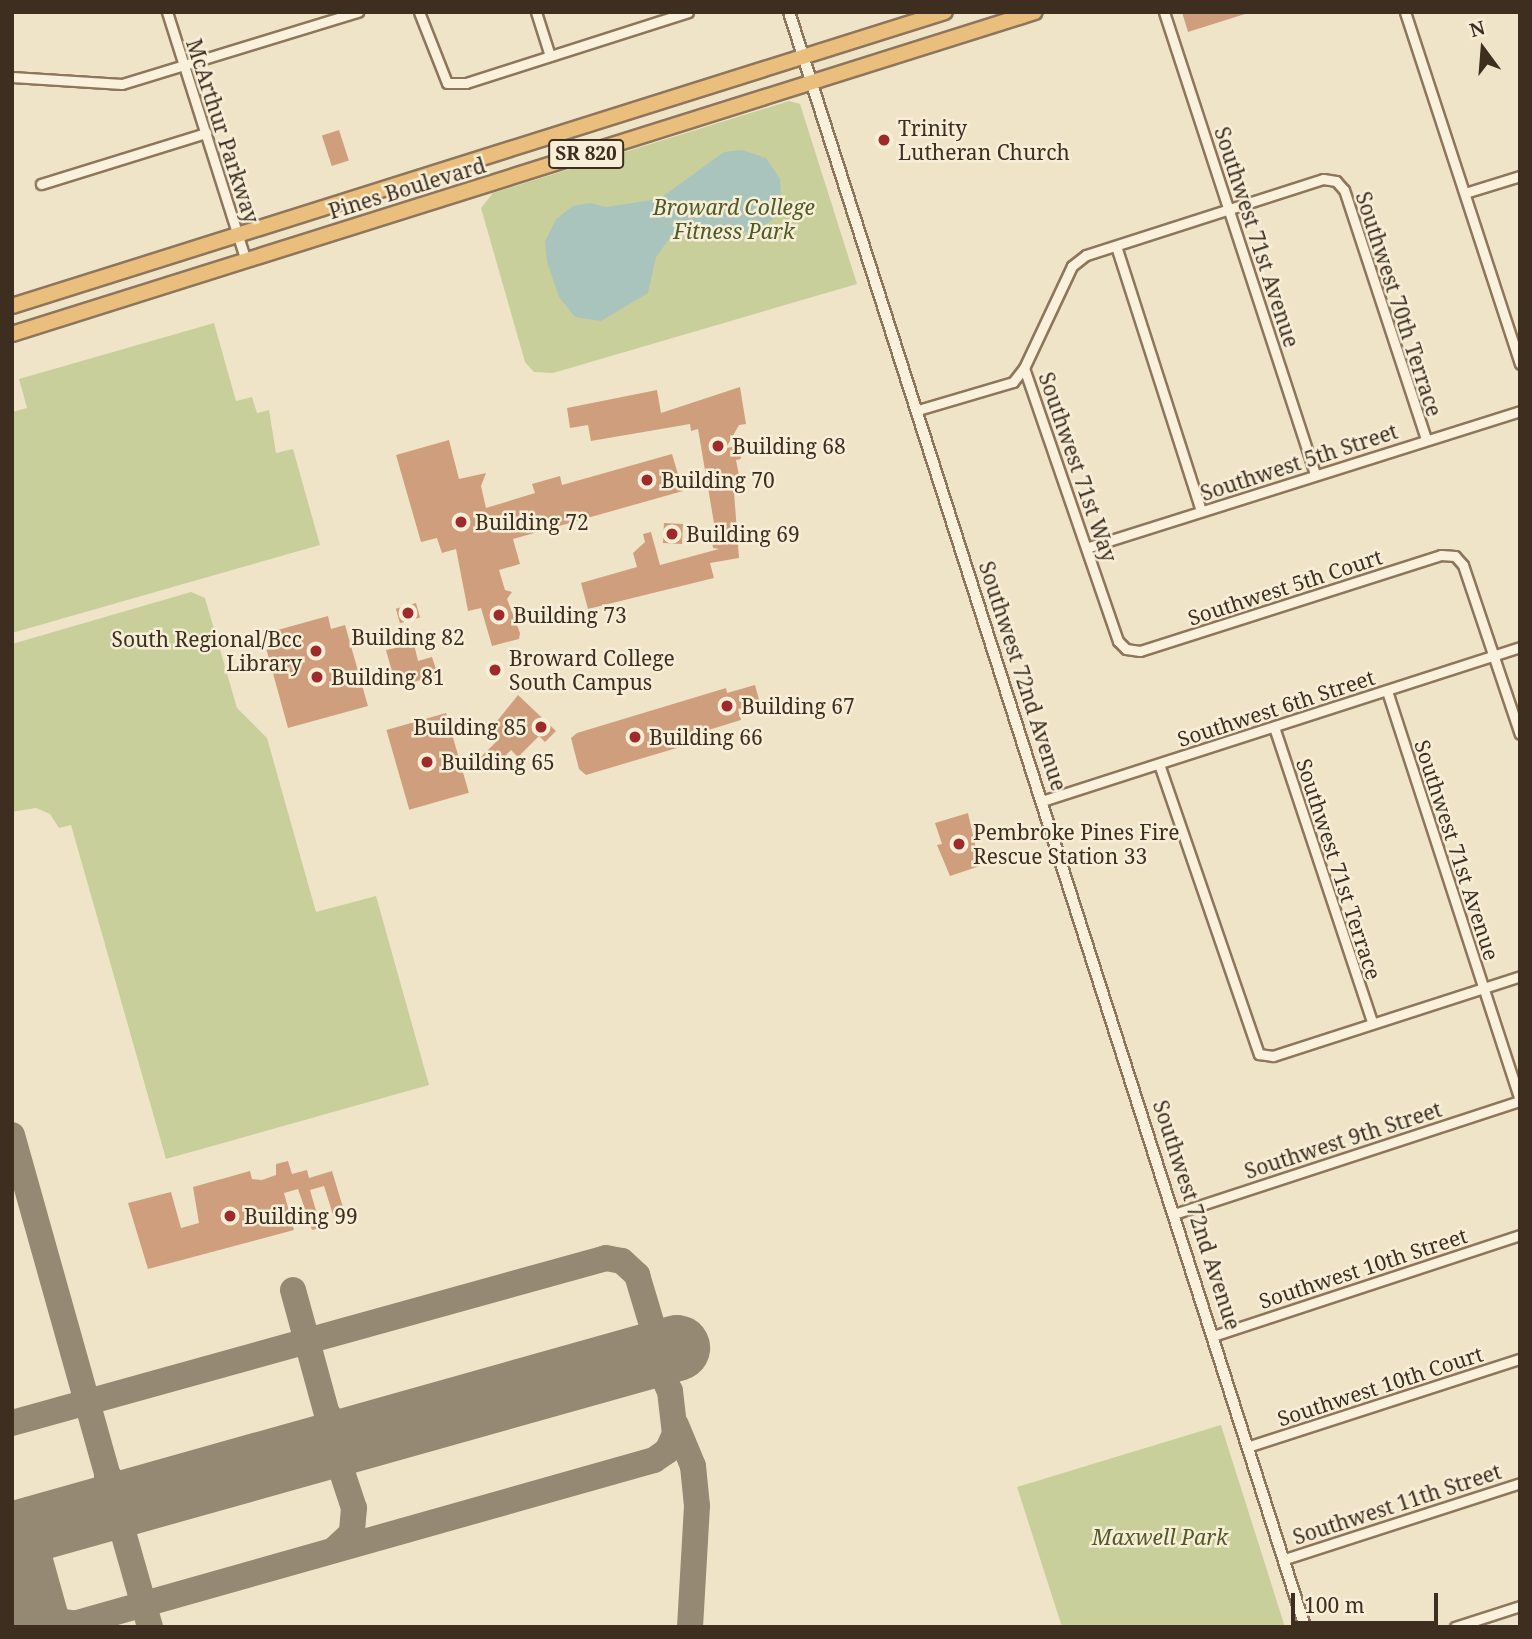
<!DOCTYPE html>
<style>
body{margin:0}
#map{position:relative;width:1532px;height:1639px;overflow:hidden;background:#f0e4c8;font-family:"Noto Serif",serif}
div>[style]{position:absolute}
.green>*{inset:0;background:#c9cf9b}
.water>*{inset:0;background:#a9c4bc}
.taxiway>*{height:26px;margin:-13px;padding:0 13px;transform-origin:13px;border-radius:13px;background:#968974}
.runway>*{height:66px;margin:-33px;padding:0 33px;transform-origin:33px;border-radius:33px;background:#968974}
.building>*{inset:0;background:#cf9f7d;transform-origin:0 0}
.roads{filter:drop-shadow(2px 0 #8d765c) drop-shadow(-2px 0 #8d765c) drop-shadow(0 2px #8d765c) drop-shadow(0 -2px #8d765c)}
.minor>*{height:9px;margin:-4.5px;padding:0 4.5px;transform-origin:4.5px;border-radius:4.5px;background:#faf1dc}
.tertiary>*{height:10px;margin:-5px;padding:0 5px;transform-origin:5px;border-radius:5px;background:#faf1dc}
.trunk>*{height:14px;margin:-7px;padding:0 7px;transform-origin:7px;border-radius:7px;background:#eabe7c}
.dots>*{width:19px;height:19px;translate:-50% -50%;box-sizing:border-box;border:4px solid #f7eed8;border-radius:50%}
span{translate:-50% -50%;white-space:nowrap;text-align:center;line-height:1.15;-webkit-text-stroke:5px #f7eed8;paint-order:stroke}
.shield-label span{padding:2px 5px;background:#f7eed8;border:2px solid;border-radius:5px;-webkit-text-stroke-width:0}
.shield-label{font-size:19px;color:#3d2e20;font-weight:700}
.poi-label{font-size:21px;color:#3d2e20}
.left{translate:0 -50%;text-align:left}
.right{translate:-100% -50%;text-align:right}
.street-label{font-size:21px;color:#3d2e20}
.park-label{font-size:21px;color:#4d5a26;font-style:italic}
.frame{position:absolute;inset:0;border:14px solid #3d2e20;pointer-events:none}
.north{position:absolute;left:1448px;top:14px;width:70px;height:70px;-webkit-text-stroke:5px #f7eed8;paint-order:stroke;rotate:344deg;font-size:19px;font-weight:700;line-height:28px;text-align:center;color:#3d2e20}
.north::after{content:'';display:block;margin:auto;width:24px;height:32px;background:#3d2e20;clip-path:polygon(50% 0,100% 100%,50% 72%,0 100%)}
.scale{position:absolute;left:1291px;top:1593px;width:147px;height:32px;box-sizing:border-box;border:4px solid #3d2e20;border-top:0;padding-left:9px;font-size:21px;line-height:24px;white-space:nowrap;color:#3d2e20;-webkit-text-stroke:5px #f7eed8;paint-order:stroke}
</style>
<div id="map">
<div class="green">
<i style="clip-path:polygon(789px 101px,800px 104px,857px 284px,553px 373px,534px 372px,525px 362px,481px 208px,493px 193px)"></i>
<i style="clip-path:polygon(214px 323px,236px 401px,252px 397px,257px 413px,269px 410px,276px 453px,293px 449px,320px 545px,12px 633px,12px 412px,27px 408px,19px 379px)"></i>
<i style="clip-path:polygon(191px 592px,205px 598px,237px 708px,267px 738px,316px 912px,376px 896px,429px 1085px,166px 1159px,71px 825px,59px 828px,50px 814px,36px 808px,12px 812px,12px 644px)"></i>
<i style="clip-path:polygon(1221px 1425px,1285px 1627px,1062px 1627px,1017px 1487px)"></i>
</div>
<div class="water">
<i style="clip-path:polygon(742px 150px,766px 158px,780px 179px,781px 200px,772px 220px,753px 233px,695px 225px,675px 231px,656px 257px,648px 293px,601px 321px,575px 317px,559px 297px,547px 262px,545px 241px,556px 219px,573px 206px,590px 203px,606px 207px,659px 199px,724px 152px)"></i>
</div>
<div class="taxiway">
<i style="left:12px;top:1135px;width:352px;rotate:74.3deg"></i>
<i style="left:107px;top:1474px;width:19px;rotate:90deg"></i>
<i style="left:107px;top:1493px;width:25px;rotate:127deg"></i>
<i style="left:293px;top:1290px;width:133px;rotate:74.7deg"></i>
<i style="left:328px;top:1418px;width:20px;rotate:101deg"></i>
<i style="left:324px;top:1438px;width:19px;rotate:133deg"></i>
<i style="left:327px;top:1413px;width:19px;rotate:55deg"></i>
<i style="left:338px;top:1429px;width:25px;rotate:18deg"></i>
<i style="left:12px;top:1423px;width:616px;rotate:-15.52deg"></i>
<i style="left:606px;top:1258px;width:16px;rotate:11deg"></i>
<i style="left:622px;top:1261px;width:21px;rotate:43deg"></i>
<i style="left:637px;top:1275px;width:52px;rotate:73.3deg"></i>
<i style="left:652px;top:1325px;width:30px;rotate:88deg"></i>
<i style="left:653px;top:1355px;width:40px;rotate:65deg"></i>
<i style="left:670px;top:1391px;width:43px;rotate:83.4deg"></i>
<i style="left:675px;top:1434px;width:19px;rotate:115deg"></i>
<i style="left:667px;top:1451px;width:16px;rotate:145deg"></i>
<i style="left:654px;top:1460px;width:614px;rotate:164.22deg"></i>
<i style="left:676px;top:1425px;width:44px;rotate:67.5deg"></i>
<i style="left:693px;top:1466px;width:40px;rotate:84.3deg"></i>
<i style="left:697px;top:1506px;width:121px;rotate:93.3deg"></i>
<i style="left:311px;top:1452px;width:32px;rotate:26deg"></i>
<i style="left:340px;top:1466px;width:44px;rotate:71.6deg"></i>
<i style="left:354px;top:1508px;width:25px;rotate:95deg"></i>
<i style="left:352px;top:1533px;width:25px;rotate:137deg"></i>
<i style="left:107px;top:1474px;width:24px;rotate:52deg"></i>
<i style="left:122px;top:1493px;width:23px;rotate:13deg"></i>
<i style="left:92px;top:1513px;width:22px;rotate:18deg"></i>
<i style="left:113px;top:1520px;width:16px;rotate:50deg"></i>
<i style="left:123px;top:1532px;width:99px;rotate:74.1deg"></i>
<i style="left:33px;top:1607px;width:19px;rotate:43deg"></i>
<i style="left:47px;top:1620px;width:24px;rotate:7deg"></i>
</div>
<div class="runway">
<i style="left:12px;top:1534px;width:97px;rotate:74.4deg"></i>
<i style="left:12px;top:1535px;width:691px;rotate:-15.71deg"></i>
</div>
<div class="building">
<i style="clip-path:polygon(1182px 12px,1245px 12px,1245px 14px,1188px 32px)"></i>
<i style="left:339px;top:130px;width:32px;height:18px;rotate:72deg"></i>
<i style="clip-path:polygon(740px 387px,746px 424px,739px 425px,726px 448px,739px 446px,741px 459px,736px 460px,741px 485px,734px 492px,739px 558px,710px 563px,714px 578px,588px 609px,581px 583px,637px 567px,633px 553px,645px 542px,643px 534px,651px 532px,660px 565px,719px 549px,713px 548px,710px 530px,715px 529px,698px 429px,691px 431px,690px 424px,591px 441px,588px 425px,570px 428px,567px 408px,657px 390px,661px 413px)"></i>
<i style="clip-path:polygon(449px 440px,459px 479px,486px 473px,481px 486px,486px 508px,535px 493px,532px 484px,560px 476px,562px 485px,672px 454px,683px 491px,513px 539px,520px 564px,499px 570px,505px 590px,512px 592px,507px 599px,520px 633px,519px 639px,492px 646px,481px 608px,468px 611px,456px 549px,442px 553px,437px 538px,421px 542px,396px 455px)"></i>
<i style="left:664px;top:523px;width:19px;height:20px;rotate:3deg"></i>
<i style="left:416px;top:603px;width:15px;height:21px;rotate:74deg"></i>
<i style="clip-path:polygon(328px 616px,331px 629px,345px 625px,368px 706px,288px 728px,266px 648px,278px 645px,274px 631px)"></i>
<i style="clip-path:polygon(414px 644px,418px 661px,432px 657px,438px 675px,396px 687px,386px 650px)"></i>
<i style="clip-path:polygon(755px 685px,760px 703px,738px 709px,741px 720px,702px 732px,697px 742px,586px 775px,579px 769px,571px 738px,577px 733px,726px 688px,727px 693px)"></i>
<i style="clip-path:polygon(518px 695px,556px 731px,545px 742px,539px 736px,518px 757px,511px 750px,491px 771px,479px 759px,498px 740px,489px 731px)"></i>
<i style="left:446px;top:713px;width:83px;height:62px;rotate:74deg"></i>
<i style="clip-path:polygon(968px 813px,980px 866px,950px 876px,937px 845px,942px 844px,935px 823px)"></i>
<i style="clip-path:polygon(288px 1161px,292px 1174px,307px 1170px,309px 1178px,332px 1171px,345px 1214px,334px 1218px,324px 1186px,310px 1190px,321px 1228px,312px 1230px,298px 1189px,284px 1193px,294px 1230px,148px 1269px,128px 1203px,171px 1192px,181px 1228px,199px 1223px,193px 1187px,250px 1171px,252px 1179px,262px 1180px,276px 1175px,276px 1164px)"></i>
</div>
<div class="roads">
<div class="minor">
<i style="left:167px;top:12px;width:261px;rotate:72.4deg"></i>
<i style="left:419px;top:12px;width:76px;rotate:68.5deg"></i>
<i style="left:447px;top:83px;width:19px"></i>
<i style="left:466px;top:83px;width:233px;rotate:-17.7deg"></i>
<i style="left:536px;top:12px;width:46px;rotate:72.3deg"></i>
<i style="left:1164px;top:12px;width:486px;rotate:71.9deg"></i>
<i style="left:1405px;top:12px;width:370px;rotate:71.9deg"></i>
<i style="left:12px;top:77px;width:110px;rotate:3.6deg"></i>
<i style="left:122px;top:84px;width:247px;rotate:-17deg"></i>
<i style="left:41px;top:184px;width:173px;rotate:-17.2deg"></i>
<i style="left:1465px;top:193px;width:58px;rotate:-17.2deg"></i>
<i style="left:1116px;top:246px;width:278px;rotate:72.2deg"></i>
<i style="left:918px;top:410px;width:99px;rotate:-16.4deg"></i>
<i style="left:1013px;top:382px;width:18px;rotate:-52deg"></i>
<i style="left:1426px;top:439px;width:262px;rotate:-108.2deg"></i>
<i style="left:1344px;top:190px;width:12px;rotate:-132deg"></i>
<i style="left:1336px;top:181px;width:13px;rotate:-171deg"></i>
<i style="left:1323px;top:179px;width:249px;rotate:162.2deg"></i>
<i style="left:1086px;top:255px;width:18px;rotate:142deg"></i>
<i style="left:1072px;top:266px;width:113px;rotate:115.2deg"></i>
<i style="left:1024px;top:368px;width:289px;rotate:71deg"></i>
<i style="left:1118px;top:641px;width:11px;rotate:45deg"></i>
<i style="left:1126px;top:649px;width:14px;rotate:8deg"></i>
<i style="left:1140px;top:651px;width:316px;rotate:-17.7deg"></i>
<i style="left:1441px;top:555px;width:14px;rotate:4deg"></i>
<i style="left:1455px;top:556px;width:12px;rotate:48deg"></i>
<i style="left:1463px;top:565px;width:178px;rotate:71.4deg"></i>
<i style="left:1089px;top:547px;width:452px;rotate:-17.5deg"></i>
<i style="left:1387px;top:691px;width:431px;rotate:72deg"></i>
<i style="left:1274px;top:727px;width:311px;rotate:71.6deg"></i>
<i style="left:1159px;top:764px;width:307px;rotate:71deg"></i>
<i style="left:1259px;top:1054px;width:14px;rotate:8deg"></i>
<i style="left:1273px;top:1056px;width:260px;rotate:-17.9deg"></i>
<i style="left:1042px;top:801px;width:502px;rotate:-17.86deg"></i>
<i style="left:1177px;top:1213px;width:361px;rotate:-18.1deg"></i>
<i style="left:1216px;top:1335px;width:320px;rotate:-18.2deg"></i>
<i style="left:1250px;top:1446px;width:284px;rotate:-17.9deg"></i>
<i style="left:1285px;top:1559px;width:247px;rotate:-17.9deg"></i>
<i style="left:1455px;top:1627px;width:68px;rotate:-17.9deg"></i>
</div>
<div class="tertiary">
<i style="left:789px;top:12px;width:1695px;rotate:72.28deg"></i>
</div>
<div class="trunk">
<i style="left:12px;top:306px;width:978px;rotate:-17.49deg"></i>
<i style="left:12px;top:334px;width:1072px;rotate:-17.47deg"></i>
</div>
</div>
<div class="dots">
<i style="left:884px;top:140px;background:#9e2a2b"></i>
<i style="left:718px;top:446px;background:#9e2a2b"></i>
<i style="left:647px;top:480px;background:#9e2a2b"></i>
<i style="left:461px;top:522px;background:#9e2a2b"></i>
<i style="left:672px;top:534px;background:#9e2a2b"></i>
<i style="left:408px;top:613px;background:#9e2a2b"></i>
<i style="left:499px;top:615px;background:#9e2a2b"></i>
<i style="left:316px;top:651px;background:#9e2a2b"></i>
<i style="left:495px;top:670px;background:#9e2a2b"></i>
<i style="left:317px;top:677px;background:#9e2a2b"></i>
<i style="left:727px;top:706px;background:#9e2a2b"></i>
<i style="left:541px;top:727px;background:#9e2a2b"></i>
<i style="left:635px;top:737px;background:#9e2a2b"></i>
<i style="left:427px;top:762px;background:#9e2a2b"></i>
<i style="left:959px;top:844px;background:#9e2a2b"></i>
<i style="left:230px;top:1216px;background:#9e2a2b"></i>
</div>
<div class="shield-label">
<span style="left:586px;top:154px">SR 820</span>
</div>
<div class="poi-label">
<span class="left" style="left:898px;top:140px">Trinity<br>Lutheran Church</span>
<span class="left" style="left:732px;top:446px">Building 68</span>
<span class="left" style="left:661px;top:480px">Building 70</span>
<span class="left" style="left:475px;top:522px">Building 72</span>
<span class="left" style="left:686px;top:534px">Building 69</span>
<span class="left" style="left:513px;top:615px">Building 73</span>
<span style="left:408px;top:637px">Building 82</span>
<span class="right" style="left:302px;top:651px">South Regional/Bcc<br>Library</span>
<span class="left" style="left:509px;top:670px">Broward College<br>South Campus</span>
<span class="left" style="left:331px;top:677px">Building 81</span>
<span class="left" style="left:741px;top:706px">Building 67</span>
<span class="right" style="left:527px;top:727px">Building 85</span>
<span class="left" style="left:649px;top:737px">Building 66</span>
<span class="left" style="left:441px;top:762px">Building 65</span>
<span class="left" style="left:973px;top:844px">Pembroke Pines Fire<br>Rescue Station 33</span>
<span class="left" style="left:244px;top:1216px">Building 99</span>
</div>
<div class="street-label">
<span style="left:223px;top:131px;rotate:72deg">McArthur Parkway</span>
<span style="left:407px;top:188px;rotate:-17deg">Pines Boulevard</span>
<span style="left:1257px;top:237px;rotate:72deg">Southwest 71st Avenue</span>
<span style="left:1399px;top:304px;rotate:72deg">Southwest 70th Terrace</span>
<span style="left:1299px;top:462px;rotate:-18deg">Southwest 5th Street</span>
<span style="left:1078px;top:467px;rotate:71deg">Southwest 71st Way</span>
<span style="left:1285px;top:587px;rotate:-18deg">Southwest 5th Court</span>
<span style="left:1023px;top:676px;rotate:72deg">Southwest 72nd Avenue</span>
<span style="left:1276px;top:708px;rotate:-18deg">Southwest 6th Street</span>
<span style="left:1457px;top:850px;rotate:72deg">Southwest 71st Avenue</span>
<span style="left:1339px;top:869px;rotate:72deg">Southwest 71st Terrace</span>
<span style="left:1343px;top:1140px;rotate:-18deg">Southwest 9th Street</span>
<span style="left:1197px;top:1215px;rotate:72deg">Southwest 72nd Avenue</span>
<span style="left:1363px;top:1268px;rotate:-18deg">Southwest 10th Street</span>
<span style="left:1380px;top:1386px;rotate:-18deg">Southwest 10th Court</span>
<span style="left:1397px;top:1504px;rotate:-18deg">Southwest 11th Street</span>
</div>
<div class="park-label">
<span style="left:734px;top:219px">Broward College<br>Fitness Park</span>
<span style="left:1160px;top:1537px">Maxwell Park</span>
</div>
<div class="frame"></div>
<div class="north">N</div>
<div class="scale">100 m</div>
</div>
